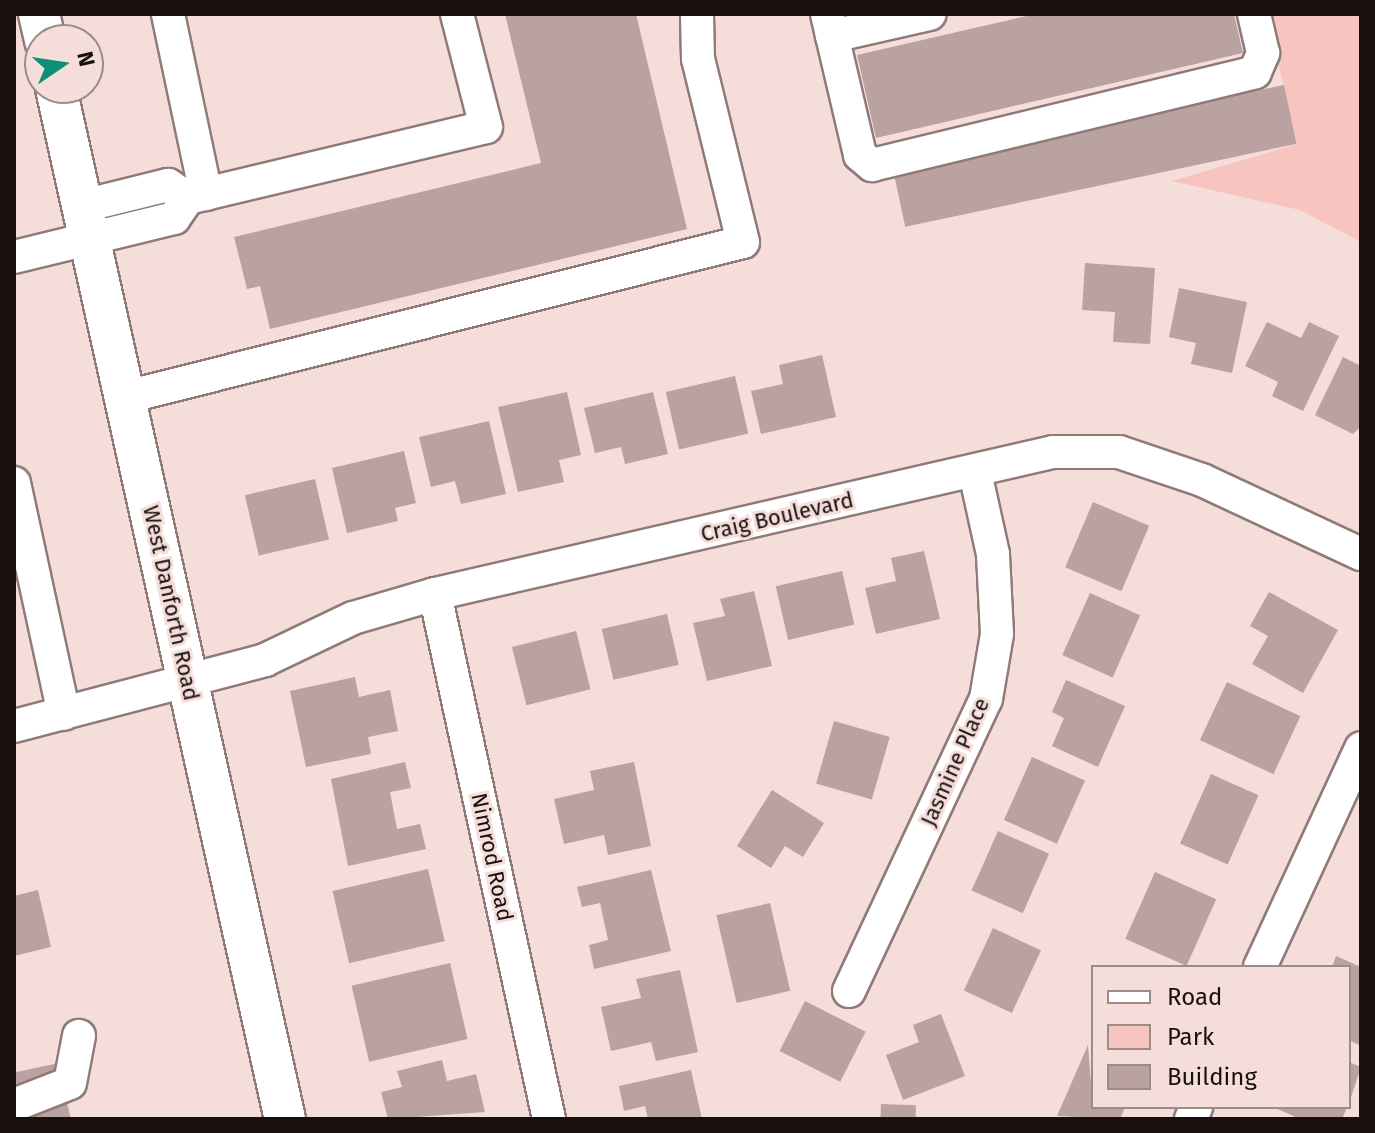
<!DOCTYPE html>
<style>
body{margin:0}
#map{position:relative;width:1375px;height:1133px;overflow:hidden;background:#f5ddda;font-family:"Fira Sans",sans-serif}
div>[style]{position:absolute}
.green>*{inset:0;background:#f7c4bf}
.building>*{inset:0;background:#b9a2a0;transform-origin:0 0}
.roads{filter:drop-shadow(2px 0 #8f7a77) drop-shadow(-2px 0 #8f7a77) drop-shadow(0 2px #8f7a77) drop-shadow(0 -2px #8f7a77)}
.minor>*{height:32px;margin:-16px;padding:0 16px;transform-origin:16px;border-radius:16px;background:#fff}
.major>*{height:40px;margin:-20px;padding:0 20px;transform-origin:20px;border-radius:20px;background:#fff}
span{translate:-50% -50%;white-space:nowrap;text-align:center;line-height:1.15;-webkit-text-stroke:6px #f5ddda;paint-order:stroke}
.street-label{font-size:22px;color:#18100f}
.frame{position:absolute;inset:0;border:16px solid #18100f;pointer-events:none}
.legend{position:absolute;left:1091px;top:965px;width:260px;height:144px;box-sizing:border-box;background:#f5ddda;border:2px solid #9d8b89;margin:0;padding:10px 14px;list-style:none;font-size:24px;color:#18100f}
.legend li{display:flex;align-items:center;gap:16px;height:40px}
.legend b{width:40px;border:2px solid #9d8b89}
.north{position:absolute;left:24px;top:24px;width:80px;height:80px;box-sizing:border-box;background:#f5ddda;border:2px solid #9d8b89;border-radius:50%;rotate:77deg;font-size:22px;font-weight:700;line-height:32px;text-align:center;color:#18100f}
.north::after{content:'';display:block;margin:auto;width:28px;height:36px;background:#0b9078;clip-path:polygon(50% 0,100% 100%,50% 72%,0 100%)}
</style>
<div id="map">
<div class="green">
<i style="clip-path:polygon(1267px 14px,1361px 14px,1361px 242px,1300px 210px,1172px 181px,1297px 144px)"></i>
</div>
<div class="building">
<i style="clip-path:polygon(505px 14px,636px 14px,687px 229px,270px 329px,260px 286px,247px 289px,234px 237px,541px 163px)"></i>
<i style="clip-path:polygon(1035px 14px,1234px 14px,1243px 53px,876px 138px,857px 55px)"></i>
<i style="left:1284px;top:85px;width:60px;height:400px;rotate:78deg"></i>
<i style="clip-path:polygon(1085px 263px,1155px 268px,1150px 344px,1113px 342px,1115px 312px,1082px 310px)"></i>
<i style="clip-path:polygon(1179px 288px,1247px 302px,1232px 373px,1191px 364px,1196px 343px,1169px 337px)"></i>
<i style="clip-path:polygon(1267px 322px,1301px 338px,1309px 322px,1339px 336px,1303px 411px,1272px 396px,1278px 382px,1245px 366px)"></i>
<i style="clip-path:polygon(822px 355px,836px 417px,761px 434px,751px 391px,783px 384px,779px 365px)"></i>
<i style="clip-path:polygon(1343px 357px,1361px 366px,1361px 426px,1353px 434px,1315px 415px)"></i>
<i style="left:735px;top:376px;width:59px;height:71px;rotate:77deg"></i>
<i style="clip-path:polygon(567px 392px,581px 455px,559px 460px,564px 482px,518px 492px,498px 407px)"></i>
<i style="clip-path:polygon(653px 392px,668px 454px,625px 464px,621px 447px,595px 453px,584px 408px)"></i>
<i style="clip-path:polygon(489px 421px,506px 494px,461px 504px,455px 481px,431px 487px,419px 437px)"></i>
<i style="clip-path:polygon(404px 451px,416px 503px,395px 508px,398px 521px,347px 533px,332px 468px)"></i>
<i style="left:315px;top:479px;width:62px;height:72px;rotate:77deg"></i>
<i style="left:1093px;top:502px;width:61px;height:71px;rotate:23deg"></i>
<i style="clip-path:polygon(924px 551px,940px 619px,876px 634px,865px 588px,896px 581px,891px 558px)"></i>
<i style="left:842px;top:571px;width:55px;height:68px;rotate:77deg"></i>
<i style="clip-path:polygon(754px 591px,772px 666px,707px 681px,693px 623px,725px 616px,720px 599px)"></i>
<i style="clip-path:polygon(1269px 592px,1338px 630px,1303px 693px,1252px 664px,1268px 636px,1250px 626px)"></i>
<i style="left:1090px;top:593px;width:55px;height:68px;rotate:24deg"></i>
<i style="left:667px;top:614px;width:52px;height:67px;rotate:77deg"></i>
<i style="left:576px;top:631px;width:60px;height:66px;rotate:76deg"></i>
<i style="clip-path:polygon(355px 677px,359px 697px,390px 690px,398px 731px,368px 737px,371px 754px,306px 767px,290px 691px)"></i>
<i style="clip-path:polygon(1066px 680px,1125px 706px,1098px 767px,1052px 746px,1064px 718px,1052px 712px)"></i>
<i style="left:1227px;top:682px;width:81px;height:64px;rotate:25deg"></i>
<i style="left:834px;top:721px;width:58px;height:65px;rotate:16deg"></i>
<i style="left:1032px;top:757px;width:58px;height:69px;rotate:24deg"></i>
<i style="clip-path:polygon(405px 762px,411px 788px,390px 792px,397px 829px,420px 824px,426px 849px,348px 866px,331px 779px)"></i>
<i style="clip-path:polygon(634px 762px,651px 846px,608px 855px,604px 835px,564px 844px,554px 799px,594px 790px,590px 771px)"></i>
<i style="left:1211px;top:774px;width:52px;height:76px;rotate:24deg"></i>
<i style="clip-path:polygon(772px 790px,824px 823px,803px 857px,785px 846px,771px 868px,737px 846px)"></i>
<i style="left:998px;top:831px;width:56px;height:65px;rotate:24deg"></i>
<i style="left:428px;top:869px;width:74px;height:98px;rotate:77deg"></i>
<i style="clip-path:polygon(651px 870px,671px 951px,594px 969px,589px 945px,608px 940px,600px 903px,582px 907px,577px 887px)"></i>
<i style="left:1155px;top:872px;width:67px;height:73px;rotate:24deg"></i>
<i style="clip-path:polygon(38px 890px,51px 947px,14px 956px,14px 896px)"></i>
<i style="left:770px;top:903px;width:90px;height:55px;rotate:77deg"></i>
<i style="left:993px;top:928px;width:53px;height:69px;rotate:25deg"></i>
<i style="clip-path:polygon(1336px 956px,1361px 967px,1361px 1046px,1349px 1040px,1349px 967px,1332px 967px)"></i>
<i style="left:450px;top:963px;width:78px;height:101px;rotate:77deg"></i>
<i style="clip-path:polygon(680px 970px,698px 1052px,656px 1061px,651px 1042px,611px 1051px,601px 1007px,641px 998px,636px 979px)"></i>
<i style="left:805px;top:1001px;width:68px;height:56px;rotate:27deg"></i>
<i style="clip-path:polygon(941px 1014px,965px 1076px,903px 1100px,886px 1055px,919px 1042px,913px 1025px)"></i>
<i style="clip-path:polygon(1088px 1045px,1093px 1107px,1125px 1107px,1120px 1119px,1057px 1116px)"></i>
<i style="clip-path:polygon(442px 1060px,447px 1081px,476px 1074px,485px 1112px,388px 1119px,381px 1092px,402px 1087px,397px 1071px)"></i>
<i style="clip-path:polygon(1349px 1062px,1361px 1067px,1349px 1103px)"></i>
<i style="left:59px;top:1063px;width:19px;height:46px;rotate:78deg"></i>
<i style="clip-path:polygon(691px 1070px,702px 1119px,648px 1119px,645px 1106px,624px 1111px,619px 1086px)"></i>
<i style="clip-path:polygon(67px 1103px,71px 1119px,14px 1119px,14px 1115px)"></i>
<i style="left:881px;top:1104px;width:35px;height:15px;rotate:2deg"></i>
<i style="clip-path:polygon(1273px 1107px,1347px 1107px,1342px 1119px,1300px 1119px)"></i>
</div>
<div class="roads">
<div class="minor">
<i style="left:168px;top:14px;width:184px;rotate:78.1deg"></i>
<i style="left:827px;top:14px;width:145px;rotate:76.8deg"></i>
<i style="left:860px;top:155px;width:16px;rotate:40deg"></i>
<i style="left:872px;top:165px;width:394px;rotate:-13.6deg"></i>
<i style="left:1255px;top:72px;width:21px;rotate:-67deg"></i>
<i style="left:1263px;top:53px;width:40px;rotate:-103deg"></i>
<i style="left:832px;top:36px;width:100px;rotate:-12.7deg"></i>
<i style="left:83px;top:206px;width:88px;rotate:-13.9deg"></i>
<i style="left:168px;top:185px;width:24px;rotate:33deg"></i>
<i style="left:14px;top:257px;width:165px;rotate:-13.7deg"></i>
<i style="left:174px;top:218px;width:24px;rotate:-55deg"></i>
<i style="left:188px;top:198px;width:306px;rotate:-13.4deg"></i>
<i style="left:486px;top:127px;width:117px;rotate:-104.4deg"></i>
<i style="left:126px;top:397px;width:636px;rotate:-14.1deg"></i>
<i style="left:743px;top:242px;width:188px;rotate:-103.8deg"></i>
<i style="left:698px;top:59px;width:45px;rotate:-91.3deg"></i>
<i style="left:14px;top:483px;width:236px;rotate:77.8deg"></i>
<i style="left:435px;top:594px;width:537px;rotate:77.75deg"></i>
<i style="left:14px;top:726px;width:260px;rotate:-14.7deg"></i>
<i style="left:265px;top:660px;width:98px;rotate:-25.5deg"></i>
<i style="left:353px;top:618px;width:85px;rotate:-16.3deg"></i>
<i style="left:435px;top:594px;width:634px;rotate:-12.94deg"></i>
<i style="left:1053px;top:452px;width:66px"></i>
<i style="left:1119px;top:452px;width:88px;rotate:18.6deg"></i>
<i style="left:1202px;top:480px;width:175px;rotate:25deg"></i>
<i style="left:1260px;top:967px;width:241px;rotate:-65.2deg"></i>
<i style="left:849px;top:991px;width:323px;rotate:-64.9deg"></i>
<i style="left:986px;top:699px;width:66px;rotate:-80.4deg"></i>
<i style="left:997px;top:634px;width:80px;rotate:-92.9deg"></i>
<i style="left:993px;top:554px;width:84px;rotate:-102.4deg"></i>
<i style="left:14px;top:1105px;width:60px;rotate:-21.4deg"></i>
<i style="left:70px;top:1083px;width:48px;rotate:-79.2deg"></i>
<i style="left:1191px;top:1119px;width:13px;rotate:-67deg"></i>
</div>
<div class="major">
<i style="left:39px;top:14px;width:27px;rotate:77deg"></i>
<i style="left:56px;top:88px;width:1056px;rotate:77.48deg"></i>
</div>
</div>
<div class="street-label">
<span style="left:777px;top:517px;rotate:-13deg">Craig Boulevard</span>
<span style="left:171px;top:603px;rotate:78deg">West Danforth Road</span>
<span style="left:955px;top:762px;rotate:-66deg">Jasmine Place</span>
<span style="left:492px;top:857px;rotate:78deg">Nimrod Road</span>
</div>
<div class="frame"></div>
<ul class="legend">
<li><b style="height:10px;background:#fff"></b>Road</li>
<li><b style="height:22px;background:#f7c4bf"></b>Park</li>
<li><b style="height:22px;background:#b9a2a0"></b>Building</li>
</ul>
<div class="north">N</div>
</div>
